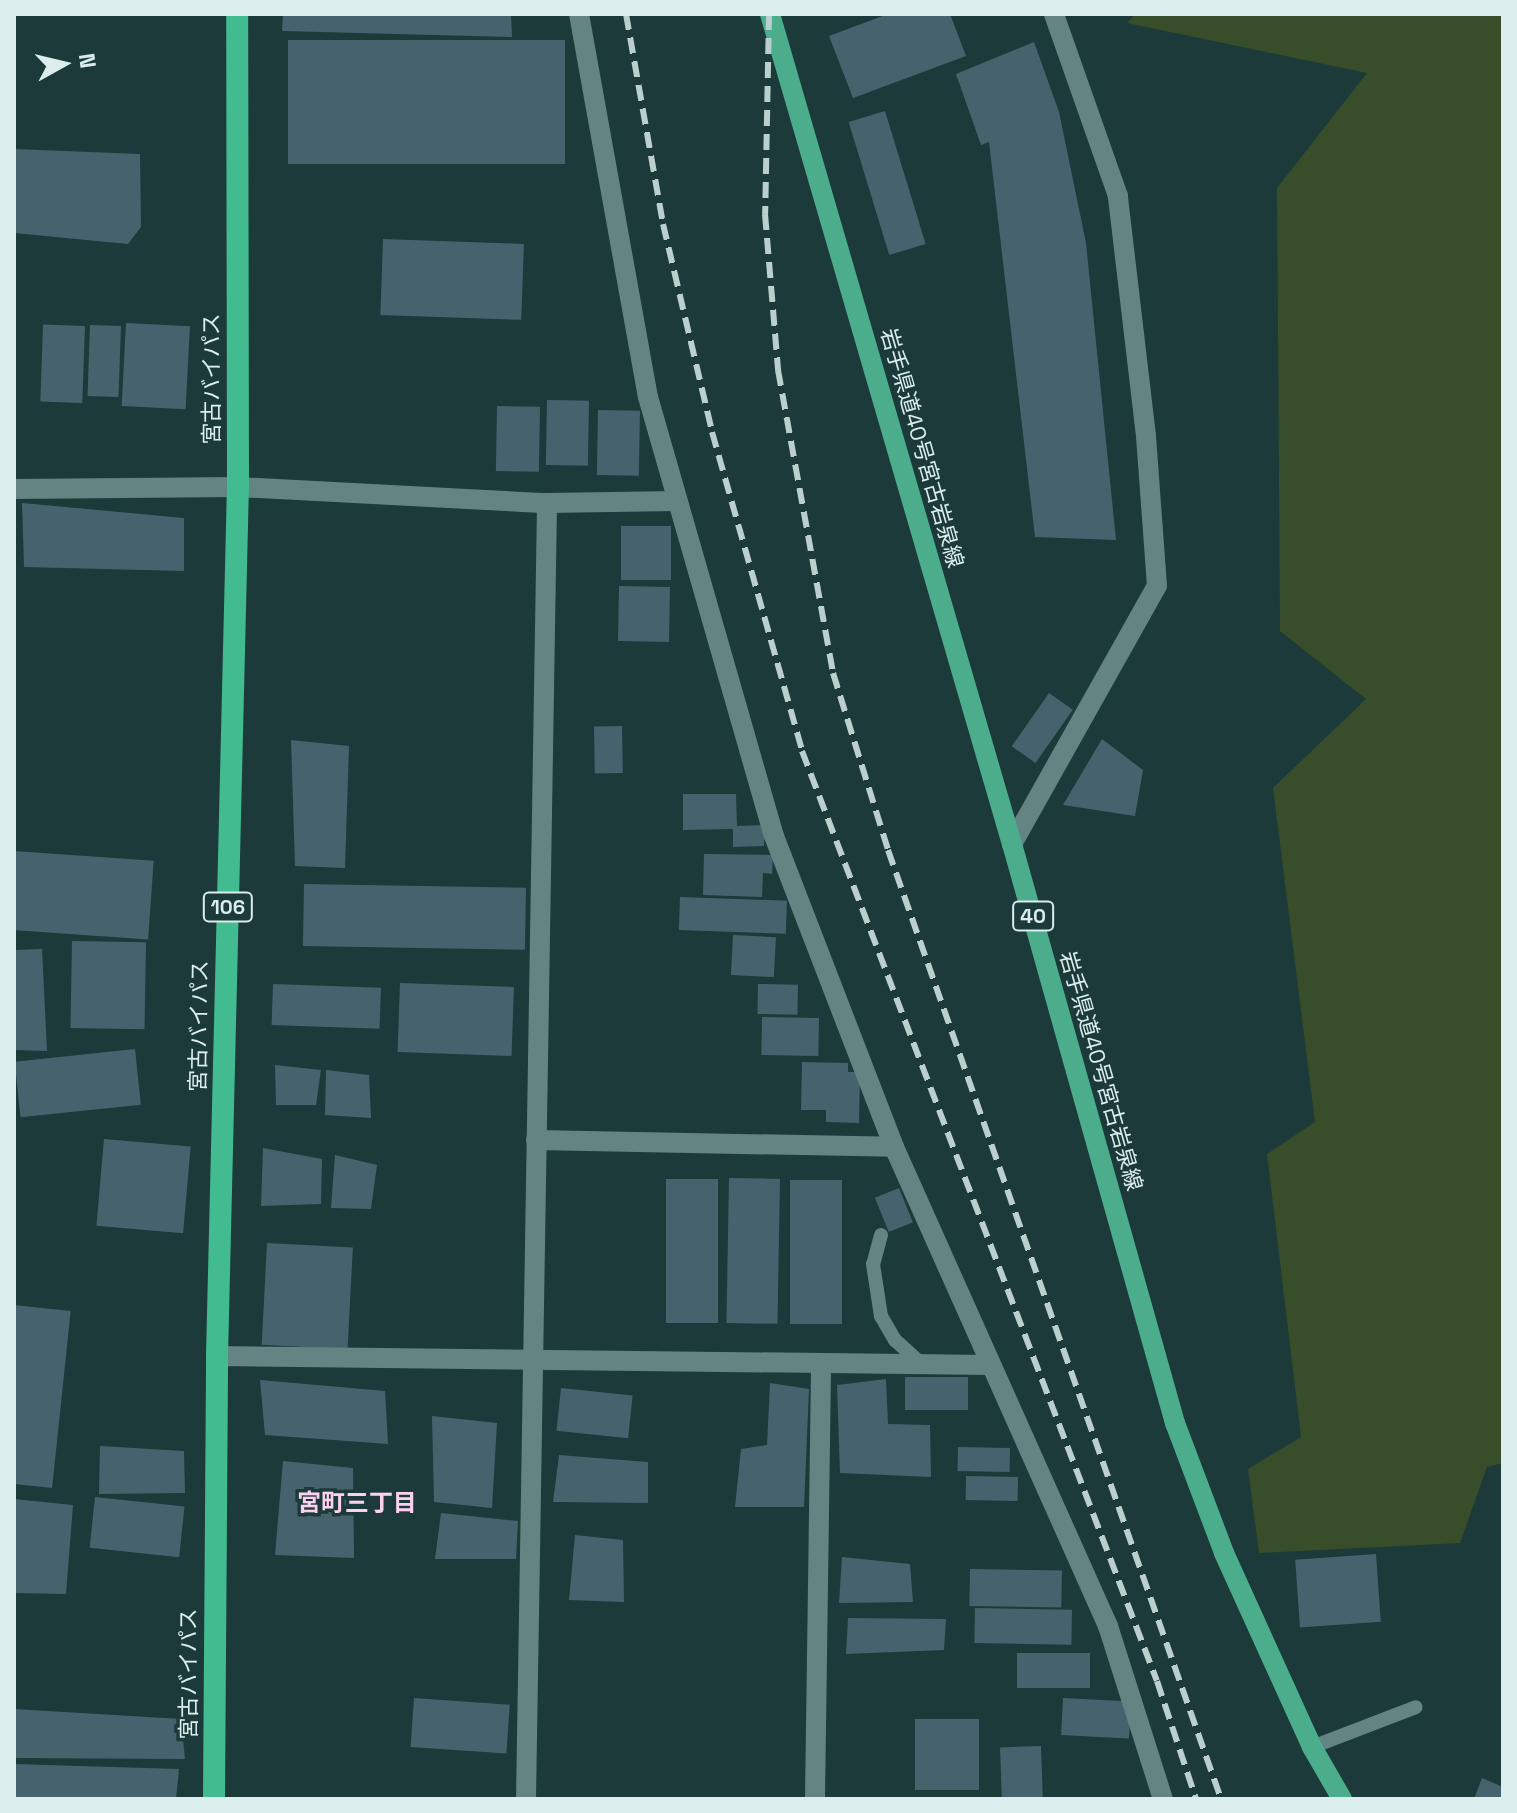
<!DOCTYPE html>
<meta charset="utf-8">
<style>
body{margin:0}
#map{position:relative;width:1517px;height:1813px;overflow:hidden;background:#1b3a39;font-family:"Space Grotesk","Noto Sans JP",sans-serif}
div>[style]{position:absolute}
.green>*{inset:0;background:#384d2a}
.building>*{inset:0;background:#46636d;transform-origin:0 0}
.service>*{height:14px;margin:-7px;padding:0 7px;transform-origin:7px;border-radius:7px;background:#638482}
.minor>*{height:20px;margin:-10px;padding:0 10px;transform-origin:10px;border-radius:10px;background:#638482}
.primary>*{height:20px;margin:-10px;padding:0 10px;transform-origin:10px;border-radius:10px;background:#4bad8c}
.trunk>*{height:22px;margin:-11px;padding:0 11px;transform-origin:11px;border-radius:11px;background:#43bb90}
.rail>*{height:6px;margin-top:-3px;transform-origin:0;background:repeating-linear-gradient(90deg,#bbcfce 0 16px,transparent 0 24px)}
span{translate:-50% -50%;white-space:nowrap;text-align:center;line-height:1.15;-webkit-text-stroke:7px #1b3a39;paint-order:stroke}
.shield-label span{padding:2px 6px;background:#1b3a39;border:2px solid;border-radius:6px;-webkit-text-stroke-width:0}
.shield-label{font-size:20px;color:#dbedec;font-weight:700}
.street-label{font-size:22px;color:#dbedec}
.neighbourhood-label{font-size:24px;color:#fbd1ee;font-weight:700}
.frame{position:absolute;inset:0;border:16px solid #dbedec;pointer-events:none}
.north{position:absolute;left:24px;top:24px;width:80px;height:80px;-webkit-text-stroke:6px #1b3a39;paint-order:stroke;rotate:82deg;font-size:22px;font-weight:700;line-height:32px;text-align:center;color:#dbedec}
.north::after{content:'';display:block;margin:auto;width:28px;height:36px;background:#dbedec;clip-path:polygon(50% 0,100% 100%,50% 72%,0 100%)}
</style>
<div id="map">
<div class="green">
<i style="clip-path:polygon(1135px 14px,1503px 14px,1503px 1463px,1487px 1467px,1460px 1543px,1259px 1553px,1248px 1469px,1301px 1437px,1267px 1154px,1315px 1122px,1273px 788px,1366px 699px,1280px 631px,1277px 188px,1367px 73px,1127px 23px)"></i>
</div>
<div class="building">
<i style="clip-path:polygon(283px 14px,511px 14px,512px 37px,282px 31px)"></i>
<i style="clip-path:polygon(888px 14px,950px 14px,966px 56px,853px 98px,829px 36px)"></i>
<i style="left:288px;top:40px;width:277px;height:124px"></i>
<i style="clip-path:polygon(1034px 42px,1059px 112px,1086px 243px,1116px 540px,1035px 537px,989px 142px,981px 145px,956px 74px)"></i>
<i style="left:885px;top:111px;width:139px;height:38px;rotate:73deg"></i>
<i style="clip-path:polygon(14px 149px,140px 154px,141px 227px,128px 244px,14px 233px)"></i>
<i style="left:383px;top:239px;width:141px;height:76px;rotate:2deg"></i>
<i style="left:126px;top:323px;width:64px;height:83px;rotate:3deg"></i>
<i style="left:90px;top:325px;width:31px;height:71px;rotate:2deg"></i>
<i style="left:85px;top:326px;width:77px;height:42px;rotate:92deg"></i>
<i style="left:547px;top:400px;width:42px;height:65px;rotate:1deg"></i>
<i style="left:497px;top:406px;width:43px;height:65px;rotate:1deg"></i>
<i style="left:598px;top:410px;width:42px;height:65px;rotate:1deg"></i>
<i style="clip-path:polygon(22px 503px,184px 518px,184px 571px,24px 567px)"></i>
<i style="left:621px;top:526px;width:50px;height:54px"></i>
<i style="left:619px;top:586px;width:51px;height:55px;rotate:1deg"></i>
<i style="left:1049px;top:693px;width:29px;height:65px;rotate:35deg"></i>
<i style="left:622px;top:726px;width:47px;height:28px;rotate:89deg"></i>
<i style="clip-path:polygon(1102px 739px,1143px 770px,1135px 816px,1063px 805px)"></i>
<i style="clip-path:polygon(291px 740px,349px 746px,345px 868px,295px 866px)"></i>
<i style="clip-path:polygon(683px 794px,736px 794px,737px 826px,764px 825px,764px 846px,733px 847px,733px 829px,683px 830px)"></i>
<i style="left:14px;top:851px;width:140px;height:79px;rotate:4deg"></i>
<i style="clip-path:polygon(704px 854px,773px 855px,772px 874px,763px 873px,762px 897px,703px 895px)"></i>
<i style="left:304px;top:884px;width:222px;height:62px;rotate:1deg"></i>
<i style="left:680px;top:897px;width:107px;height:33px;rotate:2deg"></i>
<i style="left:733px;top:935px;width:43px;height:40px;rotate:3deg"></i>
<i style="left:72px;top:941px;width:74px;height:87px;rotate:1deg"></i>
<i style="clip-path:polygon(42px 949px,47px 1051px,14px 1050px,14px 950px)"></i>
<i style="left:400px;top:983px;width:114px;height:69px;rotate:2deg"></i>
<i style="left:273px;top:984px;width:108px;height:41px;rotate:2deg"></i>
<i style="left:758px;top:984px;width:40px;height:30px;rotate:1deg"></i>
<i style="left:762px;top:1017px;width:57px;height:38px;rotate:1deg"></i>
<i style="left:135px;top:1049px;width:56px;height:121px;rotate:84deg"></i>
<i style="clip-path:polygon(802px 1062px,848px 1063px,848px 1072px,860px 1072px,859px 1123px,826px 1122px,826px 1110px,801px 1110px)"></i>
<i style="clip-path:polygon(275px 1065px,321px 1070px,316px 1105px,276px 1105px)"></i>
<i style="clip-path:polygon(326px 1070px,369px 1075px,371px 1118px,325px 1115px)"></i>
<i style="left:104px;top:1139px;width:87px;height:87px;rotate:5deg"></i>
<i style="clip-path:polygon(263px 1148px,322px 1159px,321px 1204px,261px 1206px)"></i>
<i style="clip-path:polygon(335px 1155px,377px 1165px,371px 1209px,331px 1208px)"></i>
<i style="left:729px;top:1178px;width:51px;height:145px;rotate:1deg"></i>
<i style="left:666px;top:1179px;width:52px;height:144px"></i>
<i style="left:790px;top:1180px;width:52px;height:144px"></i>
<i style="left:899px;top:1188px;width:37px;height:26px;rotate:68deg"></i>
<i style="left:267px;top:1243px;width:86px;height:102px;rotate:3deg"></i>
<i style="left:14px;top:1305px;width:57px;height:178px;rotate:6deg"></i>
<i style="left:905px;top:1377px;width:63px;height:33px"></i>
<i style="clip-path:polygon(886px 1379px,888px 1424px,930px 1425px,931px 1477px,840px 1473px,837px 1385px)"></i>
<i style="clip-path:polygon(260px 1380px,385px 1391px,388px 1444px,265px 1435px)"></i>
<i style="clip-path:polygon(770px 1383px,809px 1389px,804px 1507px,735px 1507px,741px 1449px,767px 1445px)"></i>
<i style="left:561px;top:1388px;width:72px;height:43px;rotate:6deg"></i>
<i style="clip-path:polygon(432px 1416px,497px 1423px,492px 1508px,434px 1502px)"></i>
<i style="clip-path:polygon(100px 1446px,184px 1451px,185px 1493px,99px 1494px)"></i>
<i style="left:958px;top:1447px;width:52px;height:24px;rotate:1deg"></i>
<i style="clip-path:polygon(559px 1455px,648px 1462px,648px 1503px,553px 1502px)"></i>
<i style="clip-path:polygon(283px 1461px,353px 1468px,354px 1558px,275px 1555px)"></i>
<i style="left:966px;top:1476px;width:52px;height:24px;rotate:1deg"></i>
<i style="left:95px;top:1497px;width:90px;height:51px;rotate:6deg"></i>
<i style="clip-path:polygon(14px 1499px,73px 1505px,66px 1594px,14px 1593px)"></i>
<i style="clip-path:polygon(441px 1513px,518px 1521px,516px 1559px,435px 1559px)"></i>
<i style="clip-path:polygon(575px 1535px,623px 1540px,624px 1602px,569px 1600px)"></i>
<i style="left:1376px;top:1554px;width:68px;height:81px;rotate:86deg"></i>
<i style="clip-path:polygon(842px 1557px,910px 1564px,913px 1602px,839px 1603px)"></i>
<i style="left:970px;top:1569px;width:92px;height:37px;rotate:1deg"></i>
<i style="left:975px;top:1608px;width:97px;height:35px;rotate:1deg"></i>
<i style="clip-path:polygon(848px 1618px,946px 1619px,944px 1650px,846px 1654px)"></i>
<i style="left:1017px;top:1653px;width:73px;height:35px"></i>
<i style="left:414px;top:1698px;width:96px;height:49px;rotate:4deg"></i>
<i style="left:1063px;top:1698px;width:68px;height:37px;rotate:3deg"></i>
<i style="clip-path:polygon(14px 1709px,181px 1719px,185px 1759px,14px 1758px)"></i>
<i style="left:915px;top:1719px;width:64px;height:71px"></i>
<i style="left:1041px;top:1746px;width:53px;height:41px;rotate:88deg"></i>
<i style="clip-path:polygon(14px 1764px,179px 1769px,176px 1799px,15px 1799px)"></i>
<i style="clip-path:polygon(1482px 1778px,1503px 1787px,1503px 1799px,1474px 1799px)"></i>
</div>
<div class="service">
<i style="left:881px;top:1235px;width:30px;rotate:105deg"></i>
<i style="left:873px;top:1264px;width:53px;rotate:81.3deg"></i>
<i style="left:881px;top:1316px;width:28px;rotate:60deg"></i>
<i style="left:895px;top:1340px;width:36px;rotate:42deg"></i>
<i style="left:1312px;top:1747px;width:111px;rotate:-21deg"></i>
</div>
<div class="minor">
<i style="left:579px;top:14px;width:389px;rotate:79.8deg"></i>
<i style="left:648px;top:397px;width:457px;rotate:74deg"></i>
<i style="left:774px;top:836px;width:333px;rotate:68.9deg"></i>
<i style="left:894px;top:1147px;width:525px;rotate:65.93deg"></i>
<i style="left:1108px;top:1626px;width:182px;rotate:72.4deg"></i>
<i style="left:14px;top:489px;width:224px;rotate:-0.5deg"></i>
<i style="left:238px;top:487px;width:309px;rotate:3deg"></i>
<i style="left:547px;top:503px;width:129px;rotate:-0.9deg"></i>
<i style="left:1012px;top:844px;width:296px;rotate:-60.7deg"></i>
<i style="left:1157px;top:586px;width:150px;rotate:-94.2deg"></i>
<i style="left:1146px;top:436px;width:242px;rotate:-96.7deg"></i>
<i style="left:1118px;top:196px;width:193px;rotate:-109.4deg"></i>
<i style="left:536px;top:1140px;width:358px;rotate:1.1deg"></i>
<i style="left:217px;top:1356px;width:774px;rotate:0.67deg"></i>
<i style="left:526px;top:1799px;width:1296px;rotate:-89.07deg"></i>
<i style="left:815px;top:1799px;width:436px;rotate:-89.2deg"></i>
</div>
<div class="primary">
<i style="left:770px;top:14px;width:865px;rotate:73.75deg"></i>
<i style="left:1012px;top:844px;width:602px;rotate:74.28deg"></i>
<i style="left:1175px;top:1423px;width:139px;rotate:69.3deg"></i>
<i style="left:1224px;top:1553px;width:213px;rotate:65.6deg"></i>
<i style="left:1312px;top:1747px;width:60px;rotate:60deg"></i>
</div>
<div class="trunk">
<i style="left:214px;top:1799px;width:443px;rotate:-89.6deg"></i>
<i style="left:217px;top:1356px;width:869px;rotate:-88.62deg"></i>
<i style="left:238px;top:487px;width:473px;rotate:-90.1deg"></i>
</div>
<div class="rail">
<i style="left:626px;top:14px;width:213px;rotate:80deg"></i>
<i style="left:663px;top:224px;width:214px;rotate:76.7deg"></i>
<i style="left:712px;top:432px;width:331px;rotate:74.2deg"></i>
<i style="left:802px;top:751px;width:995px;rotate:69.11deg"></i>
<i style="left:1157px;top:1681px;width:124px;rotate:71.7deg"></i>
<i style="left:769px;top:14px;width:200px;rotate:91.1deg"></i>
<i style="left:765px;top:214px;width:157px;rotate:85.2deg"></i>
<i style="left:778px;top:370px;width:308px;rotate:79.7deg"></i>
<i style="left:833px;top:673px;width:185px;rotate:72.7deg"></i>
<i style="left:888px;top:850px;width:1006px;rotate:70.66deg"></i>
</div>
<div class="shield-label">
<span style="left:228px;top:907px">106</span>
<span style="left:1033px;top:916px">40</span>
</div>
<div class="street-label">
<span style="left:212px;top:379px;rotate:-90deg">宮古バイパス</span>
<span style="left:922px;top:448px;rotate:74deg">岩手県道40号宮古岩泉線</span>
<span style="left:199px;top:1026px;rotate:-89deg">宮古バイパス</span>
<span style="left:1101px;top:1071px;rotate:74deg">岩手県道40号宮古岩泉線</span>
<span style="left:189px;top:1674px;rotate:-90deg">宮古バイパス</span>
</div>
<div class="neighbourhood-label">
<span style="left:357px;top:1503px">宮町三丁目</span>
</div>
<div class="frame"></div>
<div class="north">N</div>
</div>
